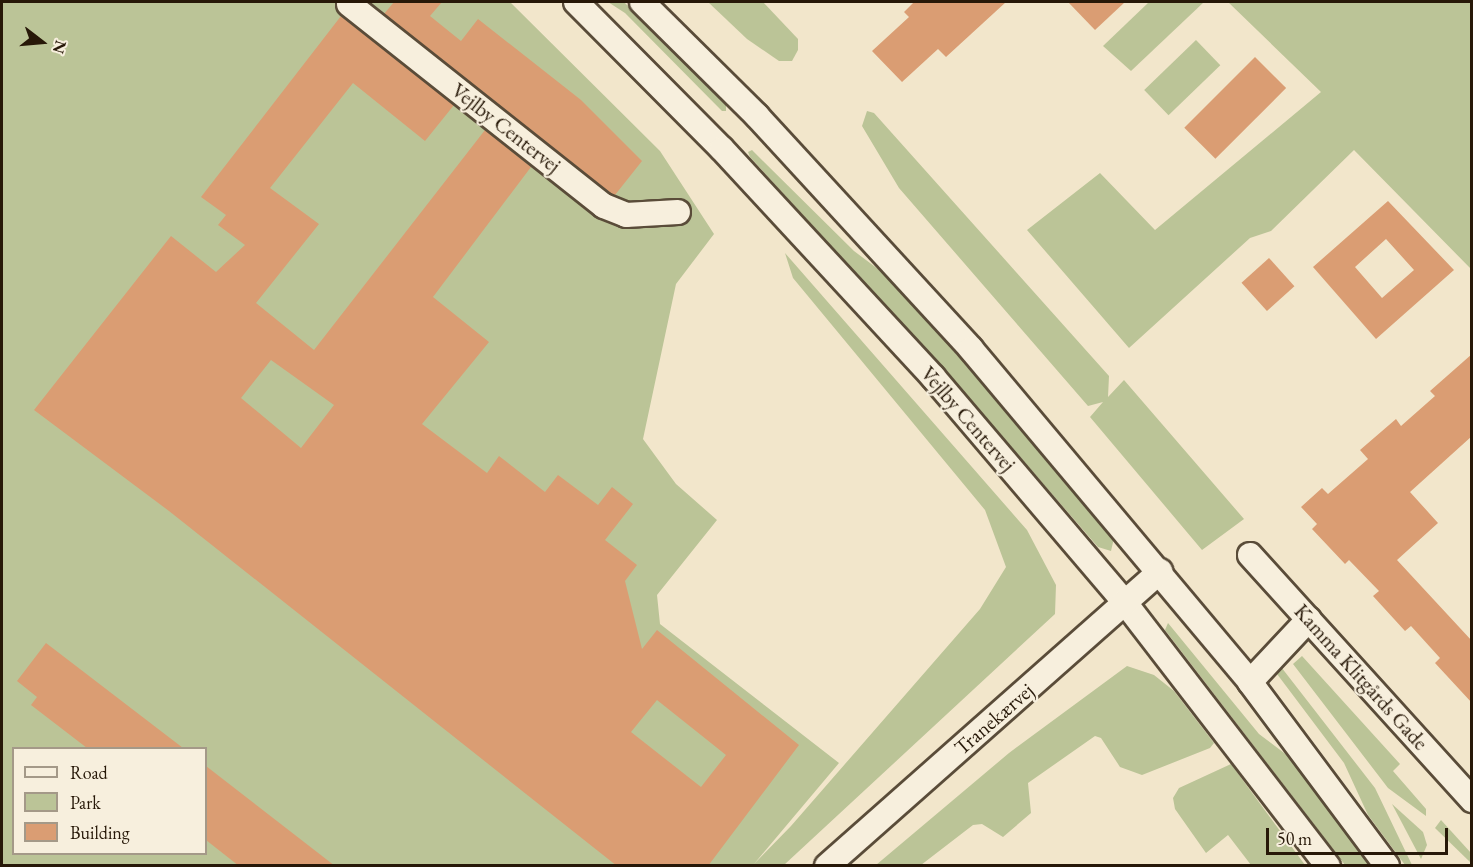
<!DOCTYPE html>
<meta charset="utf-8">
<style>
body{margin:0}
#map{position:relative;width:1473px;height:867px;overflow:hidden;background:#f2e6cb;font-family:"EB Garamond",serif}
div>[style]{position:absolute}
.green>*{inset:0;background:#bbc497;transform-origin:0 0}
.building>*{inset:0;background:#da9d73;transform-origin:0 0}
.roads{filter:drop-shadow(2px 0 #5a4c39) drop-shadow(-2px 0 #5a4c39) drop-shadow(0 2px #5a4c39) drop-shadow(0 -2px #5a4c39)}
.minor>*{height:24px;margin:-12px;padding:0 12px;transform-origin:12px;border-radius:12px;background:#f7efdd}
span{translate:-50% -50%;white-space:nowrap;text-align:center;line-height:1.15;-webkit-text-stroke:4.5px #f7efdd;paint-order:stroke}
.street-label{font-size:21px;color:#271808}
.frame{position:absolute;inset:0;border:3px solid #271808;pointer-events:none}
.legend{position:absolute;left:12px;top:747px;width:195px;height:108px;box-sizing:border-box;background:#f7efdd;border:2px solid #a49988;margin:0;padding:8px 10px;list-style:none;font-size:18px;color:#271808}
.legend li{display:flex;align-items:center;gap:12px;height:30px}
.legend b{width:30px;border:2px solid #a49988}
.north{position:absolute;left:12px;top:12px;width:60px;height:60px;-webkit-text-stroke:4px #f7efdd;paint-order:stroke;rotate:106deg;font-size:16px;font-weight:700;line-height:24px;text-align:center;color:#271808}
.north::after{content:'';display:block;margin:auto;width:21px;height:27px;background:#271808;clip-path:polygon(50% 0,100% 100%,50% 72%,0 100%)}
.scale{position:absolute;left:1266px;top:828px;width:182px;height:27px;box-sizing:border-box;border:3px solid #271808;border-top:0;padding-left:8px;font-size:18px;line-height:21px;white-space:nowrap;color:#271808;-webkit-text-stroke:4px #f7efdd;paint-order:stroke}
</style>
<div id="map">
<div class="green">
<i style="clip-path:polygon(evenodd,2px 2px,510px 2px,660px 151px,714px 234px,676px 284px,643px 439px,676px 484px,717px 520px,657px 595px,660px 624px,839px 763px,754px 864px,791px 826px,980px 609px,1006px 567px,985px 510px,793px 278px,785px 253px,1027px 530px,1056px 585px,1055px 614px,784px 865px,2px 866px,2px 2px,14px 748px,206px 748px,206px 854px,14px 854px,14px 748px)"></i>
<i style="clip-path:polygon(608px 2px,624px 2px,726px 105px,726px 111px,722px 111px,625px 13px)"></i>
<i style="clip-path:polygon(708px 2px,763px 2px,798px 39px,798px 50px,792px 61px,779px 61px,747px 39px)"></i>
<i style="clip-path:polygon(1149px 2px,1204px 2px,1131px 71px,1103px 46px)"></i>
<i style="clip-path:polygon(1228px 2px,1471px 2px,1471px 269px,1354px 150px,1271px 231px,1250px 238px,1129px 348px,1027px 230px,1100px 173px,1155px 230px,1321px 92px)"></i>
<i style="left:1196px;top:40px;width:35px;height:72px;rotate:46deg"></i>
<i style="clip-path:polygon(867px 111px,874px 113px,1109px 376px,1108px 397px,1124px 380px,1244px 519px,1202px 550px,1090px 417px,1103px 402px,1088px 406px,899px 188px,862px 126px)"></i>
<i style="clip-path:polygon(752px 150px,854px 251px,890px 278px,957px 352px,1114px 538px,1111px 551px,1098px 547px,948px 374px,750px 157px,748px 152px)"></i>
<i style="clip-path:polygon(1168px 623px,1259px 734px,1296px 762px,1370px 865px,1345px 865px,1165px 630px)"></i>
<i style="clip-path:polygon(1302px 656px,1400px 764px,1393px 771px,1426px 809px,1426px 816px,1388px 788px,1293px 664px)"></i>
<i style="clip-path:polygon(1278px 663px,1375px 788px,1412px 865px,1405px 865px,1368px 815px,1344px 763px,1277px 674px)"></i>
<i style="clip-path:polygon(1127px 666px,1154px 675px,1174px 691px,1214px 743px,1210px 748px,1142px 775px,1120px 767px,1101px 738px,1095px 736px,1028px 783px,1031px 813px,1003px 837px,982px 824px,973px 825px,921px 865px,876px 865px,1009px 753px)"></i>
<i style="clip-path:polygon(1231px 764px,1305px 865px,1251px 865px,1228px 835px,1206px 853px,1175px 809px,1173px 798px,1179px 788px)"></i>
<i style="clip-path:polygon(1392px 804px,1423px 832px,1427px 845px,1421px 859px)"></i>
<i style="clip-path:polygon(1441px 820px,1471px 853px,1471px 863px,1435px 828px)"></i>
</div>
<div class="building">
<i style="clip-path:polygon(394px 2px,442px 2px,430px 16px,461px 41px,478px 19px,581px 100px,642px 161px,615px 195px,611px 194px,384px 14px)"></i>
<i style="clip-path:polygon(914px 2px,1006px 2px,946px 57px,938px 49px,902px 82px,872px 51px,909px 17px,904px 12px)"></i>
<i style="clip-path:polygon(1068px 2px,1125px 2px,1095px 30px)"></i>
<i style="clip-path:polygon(evenodd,341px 16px,454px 105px,425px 141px,353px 83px,270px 188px,319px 224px,256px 303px,314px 350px,485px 130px,531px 167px,433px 297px,489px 342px,422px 424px,487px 473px,499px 456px,545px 492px,558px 475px,598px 505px,612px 487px,633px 504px,605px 540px,637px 565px,625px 581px,642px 649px,657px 630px,799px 745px,708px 866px,617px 866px,169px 511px,34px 410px,171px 236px,216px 272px,245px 245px,218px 225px,226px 215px,201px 197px,341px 16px,271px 360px,334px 405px,301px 448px,241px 398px,271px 360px,341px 16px,657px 700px,726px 755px,701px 787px,631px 732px,657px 700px)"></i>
<i style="left:1255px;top:57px;width:44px;height:100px;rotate:45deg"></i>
<i style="clip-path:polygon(evenodd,1388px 201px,1454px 270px,1376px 339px,1313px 267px,1388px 201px,1386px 239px,1414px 270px,1382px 298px,1355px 267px,1386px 239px)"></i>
<i style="left:1269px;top:258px;width:38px;height:37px;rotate:48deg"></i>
<i style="clip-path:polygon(1472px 354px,1472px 436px,1410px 492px,1438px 523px,1397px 560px,1472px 641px,1472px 703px,1435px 663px,1440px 658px,1411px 626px,1405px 631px,1373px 596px,1379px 591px,1349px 560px,1345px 564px,1312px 529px,1317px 524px,1301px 507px,1322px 488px,1328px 494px,1368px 459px,1360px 450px,1396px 419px,1401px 426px,1435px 396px,1430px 391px)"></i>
<i style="clip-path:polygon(46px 643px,183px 748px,87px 748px,31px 705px,37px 697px,17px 681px)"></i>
<i style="clip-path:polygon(206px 766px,335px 866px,239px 866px,206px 840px)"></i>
</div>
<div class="roads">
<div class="minor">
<i style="left:576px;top:2px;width:207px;rotate:45.2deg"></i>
<i style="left:722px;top:149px;width:311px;rotate:47.2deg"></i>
<i style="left:933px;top:377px;width:298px;rotate:49.6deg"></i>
<i style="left:1126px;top:604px;width:331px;rotate:52.4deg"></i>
<i style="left:642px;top:2px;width:162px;rotate:44.7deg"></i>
<i style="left:757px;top:116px;width:316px;rotate:47.4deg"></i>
<i style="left:971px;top:349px;width:434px;rotate:50deg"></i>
<i style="left:1250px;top:682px;width:229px;rotate:53.3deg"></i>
<i style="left:349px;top:4px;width:325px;rotate:38.4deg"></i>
<i style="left:604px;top:206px;width:24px;rotate:22deg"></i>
<i style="left:626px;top:215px;width:52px;rotate:-3.3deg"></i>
<i style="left:1250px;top:555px;width:331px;rotate:47.8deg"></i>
<i style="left:1250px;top:682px;width:86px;rotate:-46.9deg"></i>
<i style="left:827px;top:866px;width:445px;rotate:-41.5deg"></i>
</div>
</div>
<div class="street-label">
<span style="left:506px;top:128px;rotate:38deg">Vejlby Centervej</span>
<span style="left:968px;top:419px;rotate:49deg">Vejlby Centervej</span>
<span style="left:1361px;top:677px;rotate:48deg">Kamma Klitgårds Gade</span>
<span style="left:994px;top:719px;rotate:-41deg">Tranekærvej</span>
</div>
<div class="frame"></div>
<ul class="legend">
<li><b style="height:8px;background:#f7efdd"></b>Road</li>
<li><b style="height:16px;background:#bbc497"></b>Park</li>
<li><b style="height:16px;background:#da9d73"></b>Building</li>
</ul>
<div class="north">N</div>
<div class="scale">50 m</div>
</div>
